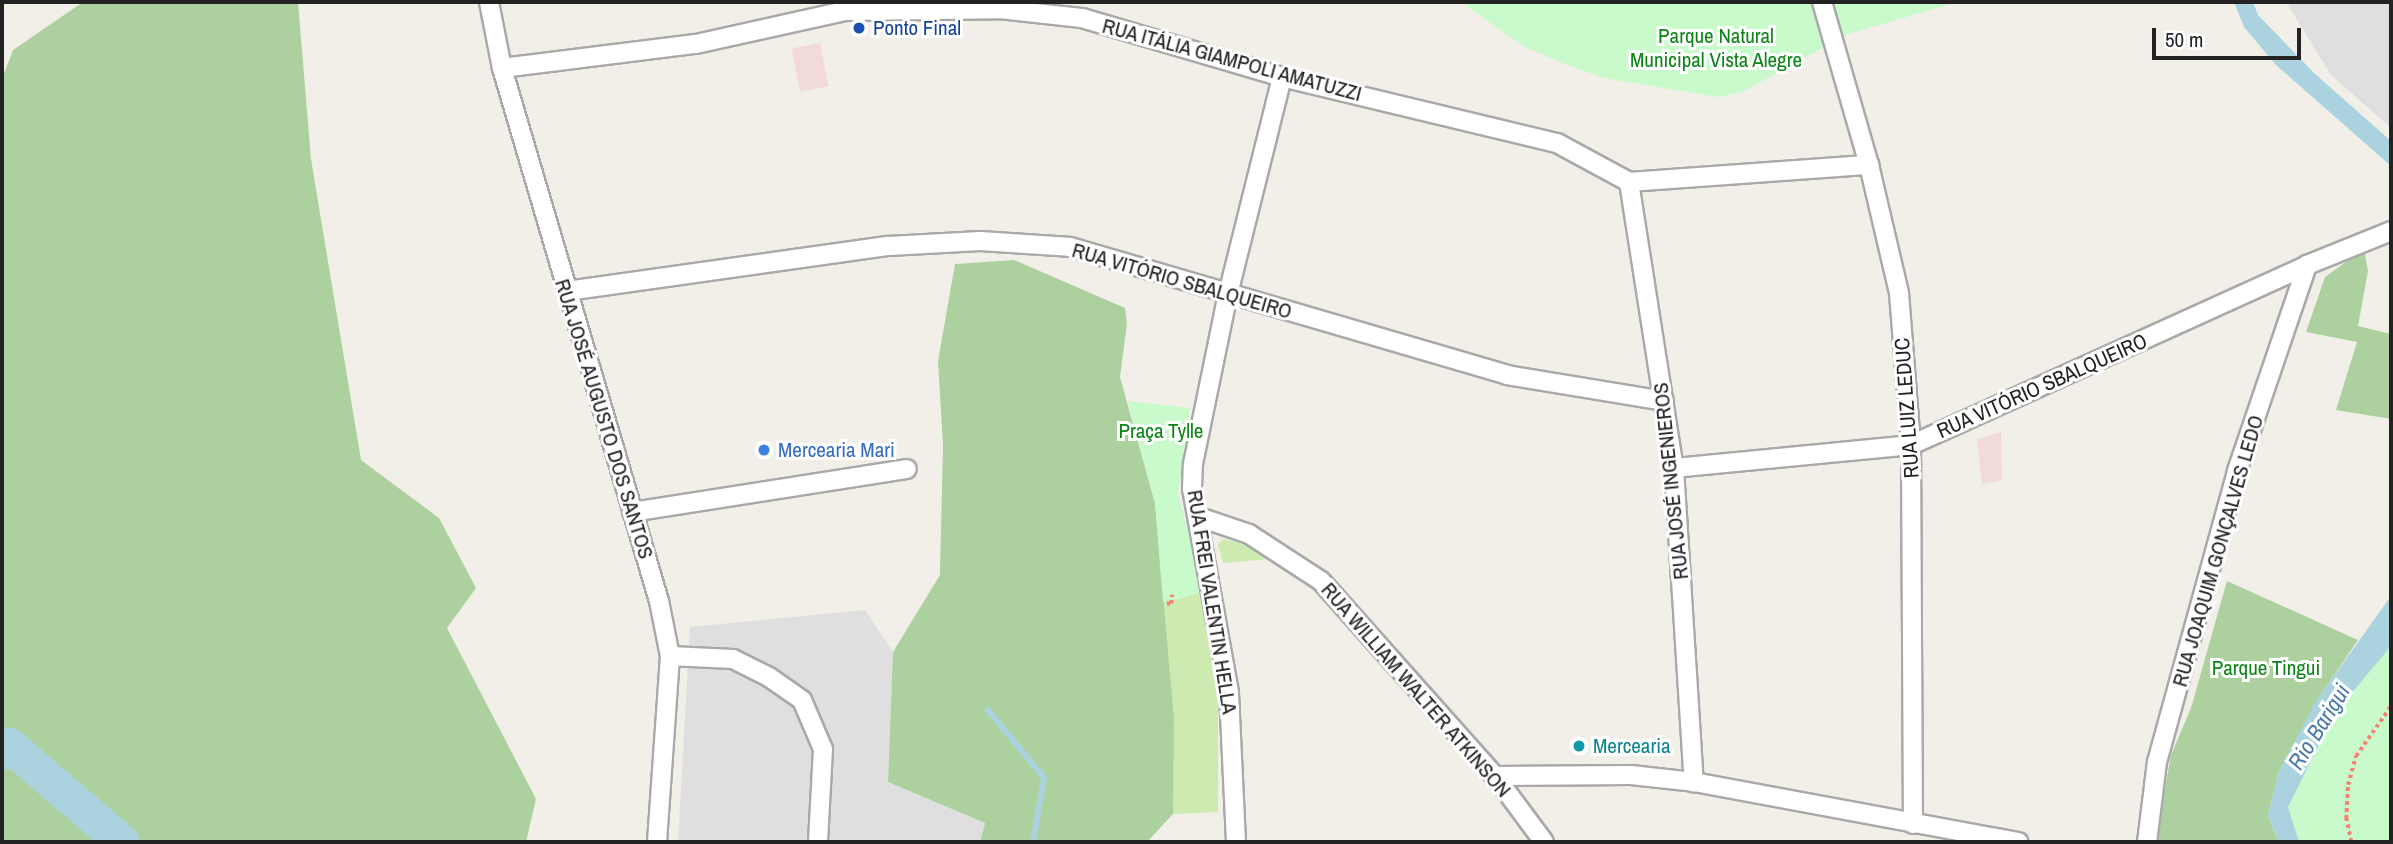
<!DOCTYPE html>
<meta charset="utf-8">
<style>
body{margin:0}
#map{position:relative;width:2393px;height:844px;overflow:hidden;background:#f2efe9;font-family:"Archivo Narrow",sans-serif}
div>[style]{position:absolute}
.residential>*{inset:0;background:#e0dfdf}
.commercial>*{inset:0;background:#f2dad9;transform-origin:0 0}
.grass>*{inset:0;background:#cdebb0}
.forest>*{inset:0;background:#add19e}
.park>*{inset:0;background:#c8facc}
.water>*{inset:0;background:#aad3df}
.stream>*{height:6px;margin:-3px;padding:0 3px;transform-origin:3px;border-radius:3px;background:#aad3df}
.river>*{height:35px;margin:-17.5px;padding:0 17.5px;transform-origin:17.5px;border-radius:17.5px;background:#aad3df}
.path>*{height:3.5px;margin-top:-1.75px;transform-origin:0;background:repeating-linear-gradient(90deg,#fa8072 0 3.5px,transparent 0 7px)}
.roads{filter:drop-shadow(2px 0 #a9a9a9) drop-shadow(-2px 0 #a9a9a9) drop-shadow(0 2px #a9a9a9) drop-shadow(0 -2px #a9a9a9)}
.street>*{height:18px;margin:-9px;padding:0 9px;transform-origin:9px;border-radius:9px;background:#fff}
.dots>*{width:19px;height:19px;translate:-50% -50%;box-sizing:border-box;border:4px solid #fff;border-radius:50%}
span{translate:-50% -50%;white-space:nowrap;text-align:center;line-height:1.15;-webkit-text-stroke:6px #fff;paint-order:stroke}
.transit-label{font-size:21px;color:#164399}
.left{translate:0 -50%;text-align:left}
.park-label{font-size:21px;color:#0c8416}
.street-label{font-size:21px;color:#222}
.shop-label{font-size:21px;color:#366cbe}
.culture-label{font-size:21px;color:#0d838f}
.water-label{font-size:23px;color:#4a7aab;font-style:italic}
.frame{position:absolute;inset:0;border:4px solid #222;pointer-events:none}
.scale{position:absolute;left:2152px;top:28px;width:149px;height:32px;box-sizing:border-box;border:4px solid #222;border-top:0;padding-left:9px;font-size:21px;line-height:24px;white-space:nowrap;color:#222;-webkit-text-stroke:5px #fff;paint-order:stroke}
</style>
<div id="map">
<div class="residential">
<i style="clip-path:polygon(2286px 2px,2391px 2px,2391px 128px,2331px 75px)"></i>
<i style="clip-path:polygon(865px 610px,893px 652px,888px 782px,985px 823px,980px 842px,678px 842px,690px 627px)"></i>
</div>
<div class="commercial">
<i style="left:820px;top:43px;width:44px;height:29px;rotate:79deg"></i>
<i style="clip-path:polygon(2001px 432px,2002px 480px,1982px 484px,1977px 439px)"></i>
</div>
<div class="grass">
<i style="clip-path:polygon(1223px 539px,1237px 542px,1273px 559px,1223px 563px,1218px 544px)"></i>
<i style="clip-path:polygon(1204px 592px,1218px 691px,1218px 812px,1173px 814px,1163px 602px)"></i>
</div>
<div class="forest">
<i style="clip-path:polygon(83px 2px,298px 2px,311px 159px,361px 460px,439px 518px,476px 588px,447px 628px,536px 799px,526px 842px,2px 842px,2px 79px,13px 50px)"></i>
<i style="clip-path:polygon(2364px 249px,2368px 271px,2358px 326px,2391px 334px,2391px 419px,2336px 410px,2357px 342px,2306px 332px,2325px 277px)"></i>
<i style="clip-path:polygon(1014px 260px,1125px 308px,1127px 323px,1120px 377px,1155px 503px,1174px 720px,1173px 814px,1147px 842px,980px 842px,985px 823px,888px 782px,893px 652px,940px 575px,943px 445px,938px 361px,955px 264px)"></i>
<i style="clip-path:polygon(2227px 581px,2358px 640px,2316px 702px,2268px 816px,2279px 842px,2155px 842px,2171px 755px,2191px 708px)"></i>
</div>
<div class="park">
<i style="clip-path:polygon(1461px 2px,1958px 2px,1848px 34px,1742px 92px,1718px 97px,1604px 78px,1572px 67px,1523px 46px)"></i>
<i style="clip-path:polygon(1128px 401px,1190px 408px,1178px 494px,1204px 592px,1163px 602px,1155px 503px)"></i>
<i style="clip-path:polygon(2391px 596px,2391px 842px,2279px 842px,2268px 816px,2279px 771px,2316px 702px)"></i>
</div>
<div class="water">
<i style="clip-path:polygon(2234px 2px,2253px 2px,2258px 15px,2314px 73px,2391px 141px,2391px 166px,2276px 65px,2244px 27px)"></i>
<i style="clip-path:polygon(2391px 596px,2391px 646px,2335px 713px,2288px 807px,2299px 842px,2279px 842px,2268px 816px,2279px 771px,2316px 701px)"></i>
</div>
<div class="stream">
<i style="left:988px;top:710px;width:88px;rotate:50.5deg"></i>
<i style="left:1044px;top:778px;width:65px;rotate:99.8deg"></i>
</div>
<div class="river">
<i style="left:2px;top:752px;width:10px;rotate:-45deg"></i>
<i style="left:9px;top:745px;width:149px;rotate:40.6deg"></i>
</div>
<div class="path">
<i style="left:1167px;top:603px;width:4px;rotate:14deg"></i>
<i style="left:1171px;top:604px;width:9px;rotate:-84deg"></i>
<i style="left:2351px;top:842px;width:24px;rotate:-102deg"></i>
<i style="left:2346px;top:819px;width:34px;rotate:-87deg"></i>
<i style="left:2348px;top:785px;width:30px;rotate:-75deg"></i>
<i style="left:2356px;top:756px;width:61px;rotate:-55deg"></i>
</div>
<div class="roads">
<div class="street">
<i style="left:489px;top:2px;width:67px;rotate:78.9deg"></i>
<i style="left:502px;top:68px;width:556px;rotate:73.59deg"></i>
<i style="left:659px;top:601px;width:56px;rotate:78.7deg"></i>
<i style="left:670px;top:656px;width:186px;rotate:94deg"></i>
<i style="left:1822px;top:2px;width:170px;rotate:73.9deg"></i>
<i style="left:1869px;top:165px;width:131px;rotate:76.8deg"></i>
<i style="left:1899px;top:293px;width:152px;rotate:85.5deg"></i>
<i style="left:1911px;top:445px;width:379px;rotate:89.7deg"></i>
<i style="left:502px;top:68px;width:195px;rotate:-7.1deg"></i>
<i style="left:696px;top:44px;width:153px;rotate:-12.5deg"></i>
<i style="left:845px;top:11px;width:153px;rotate:-0.7deg"></i>
<i style="left:998px;top:9px;width:84px;rotate:6.1deg"></i>
<i style="left:1082px;top:18px;width:209px;rotate:16.4deg"></i>
<i style="left:1282px;top:77px;width:283px;rotate:13.5deg"></i>
<i style="left:1557px;top:143px;width:82px;rotate:28.4deg"></i>
<i style="left:1629px;top:182px;width:241px;rotate:-4.1deg"></i>
<i style="left:1629px;top:182px;width:290px;rotate:81.1deg"></i>
<i style="left:1674px;top:468px;width:315px;rotate:86.4deg"></i>
<i style="left:567px;top:291px;width:325px;rotate:-8deg"></i>
<i style="left:889px;top:246px;width:91px;rotate:-3.1deg"></i>
<i style="left:980px;top:241px;width:90px;rotate:3.8deg"></i>
<i style="left:1070px;top:247px;width:455px;rotate:16.3deg"></i>
<i style="left:1507px;top:375px;width:159px;rotate:9.4deg"></i>
<i style="left:1674px;top:468px;width:238px;rotate:-5.5deg"></i>
<i style="left:1911px;top:445px;width:435px;rotate:-24.4deg"></i>
<i style="left:2307px;top:265px;width:91px;rotate:-22deg"></i>
<i style="left:632px;top:512px;width:278px;rotate:-8.9deg"></i>
<i style="left:1199px;top:517px;width:53px;rotate:18.8deg"></i>
<i style="left:1249px;top:534px;width:86px;rotate:33.1deg"></i>
<i style="left:1321px;top:581px;width:261px;rotate:48.3deg"></i>
<i style="left:1495px;top:776px;width:82px;rotate:53.4deg"></i>
<i style="left:670px;top:656px;width:63px;rotate:2.7deg"></i>
<i style="left:733px;top:659px;width:40px;rotate:26.6deg"></i>
<i style="left:769px;top:677px;width:40px;rotate:34.9deg"></i>
<i style="left:802px;top:700px;width:53px;rotate:66.8deg"></i>
<i style="left:823px;top:749px;width:93px;rotate:93.1deg"></i>
<i style="left:1495px;top:776px;width:136px;rotate:-0.4deg"></i>
<i style="left:1631px;top:775px;width:63px;rotate:6.3deg"></i>
<i style="left:1694px;top:782px;width:330px;rotate:10.5deg"></i>
<i style="left:1236px;top:842px;width:150px;rotate:-92.7deg"></i>
<i style="left:1229px;top:692px;width:206px;rotate:-100.3deg"></i>
<i style="left:1192px;top:489px;width:25px;rotate:-88deg"></i>
<i style="left:1193px;top:464px;width:174px;rotate:-78.4deg"></i>
<i style="left:1228px;top:294px;width:224px;rotate:-76deg"></i>
<i style="left:2147px;top:842px;width:81px;rotate:-82.9deg"></i>
<i style="left:2157px;top:762px;width:302px;rotate:-74.6deg"></i>
<i style="left:2237px;top:471px;width:218px;rotate:-71.2deg"></i>
</div>
</div>
<div class="dots">
<i style="left:859px;top:28px;background:#1a4fb4"></i>
<i style="left:764px;top:450px;background:#3f7fe0"></i>
<i style="left:1579px;top:746px;background:#0f9aa8"></i>
</div>
<div class="transit-label">
<span class="left" style="left:873px;top:28px">Ponto Final</span>
</div>
<div class="park-label">
<span style="left:1716px;top:48px">Parque Natural<br>Municipal Vista Alegre</span>
<span style="left:1161px;top:431px">Praça Tylle</span>
<span style="left:2266px;top:668px">Parque Tingui</span>
</div>
<div class="street-label">
<span style="left:1232px;top:60px;rotate:15deg">RUA ITÁLIA GIAMPOLI AMATUZZI</span>
<span style="left:1182px;top:281px;rotate:16deg">RUA VITÓRIO SBALQUEIRO</span>
<span style="left:2042px;top:386px;rotate:-24deg">RUA VITÓRIO SBALQUEIRO</span>
<span style="left:1907px;top:408px;rotate:-94deg">RUA LUIZ LEDUC</span>
<span style="left:604px;top:419px;rotate:73deg">RUA JOSÉ AUGUSTO DOS SANTOS</span>
<span style="left:1671px;top:481px;rotate:-96deg">RUA JOSÉ INGENIEROS</span>
<span style="left:2218px;top:551px;rotate:-74deg">RUA JOAQUIM GONÇALVES LEDO</span>
<span style="left:1212px;top:602px;rotate:81deg">RUA FREI VALENTIN HELLA</span>
<span style="left:1416px;top:690px;rotate:49deg">RUA WILLIAM WALTER ATKINSON</span>
</div>
<div class="shop-label">
<span class="left" style="left:778px;top:450px">Mercearia Mari</span>
</div>
<div class="culture-label">
<span class="left" style="left:1593px;top:746px">Mercearia</span>
</div>
<div class="water-label">
<span style="left:2319px;top:727px;rotate:-58deg">Rio Barigui</span>
</div>
<div class="frame"></div>
<div class="scale">50 m</div>
</div>
